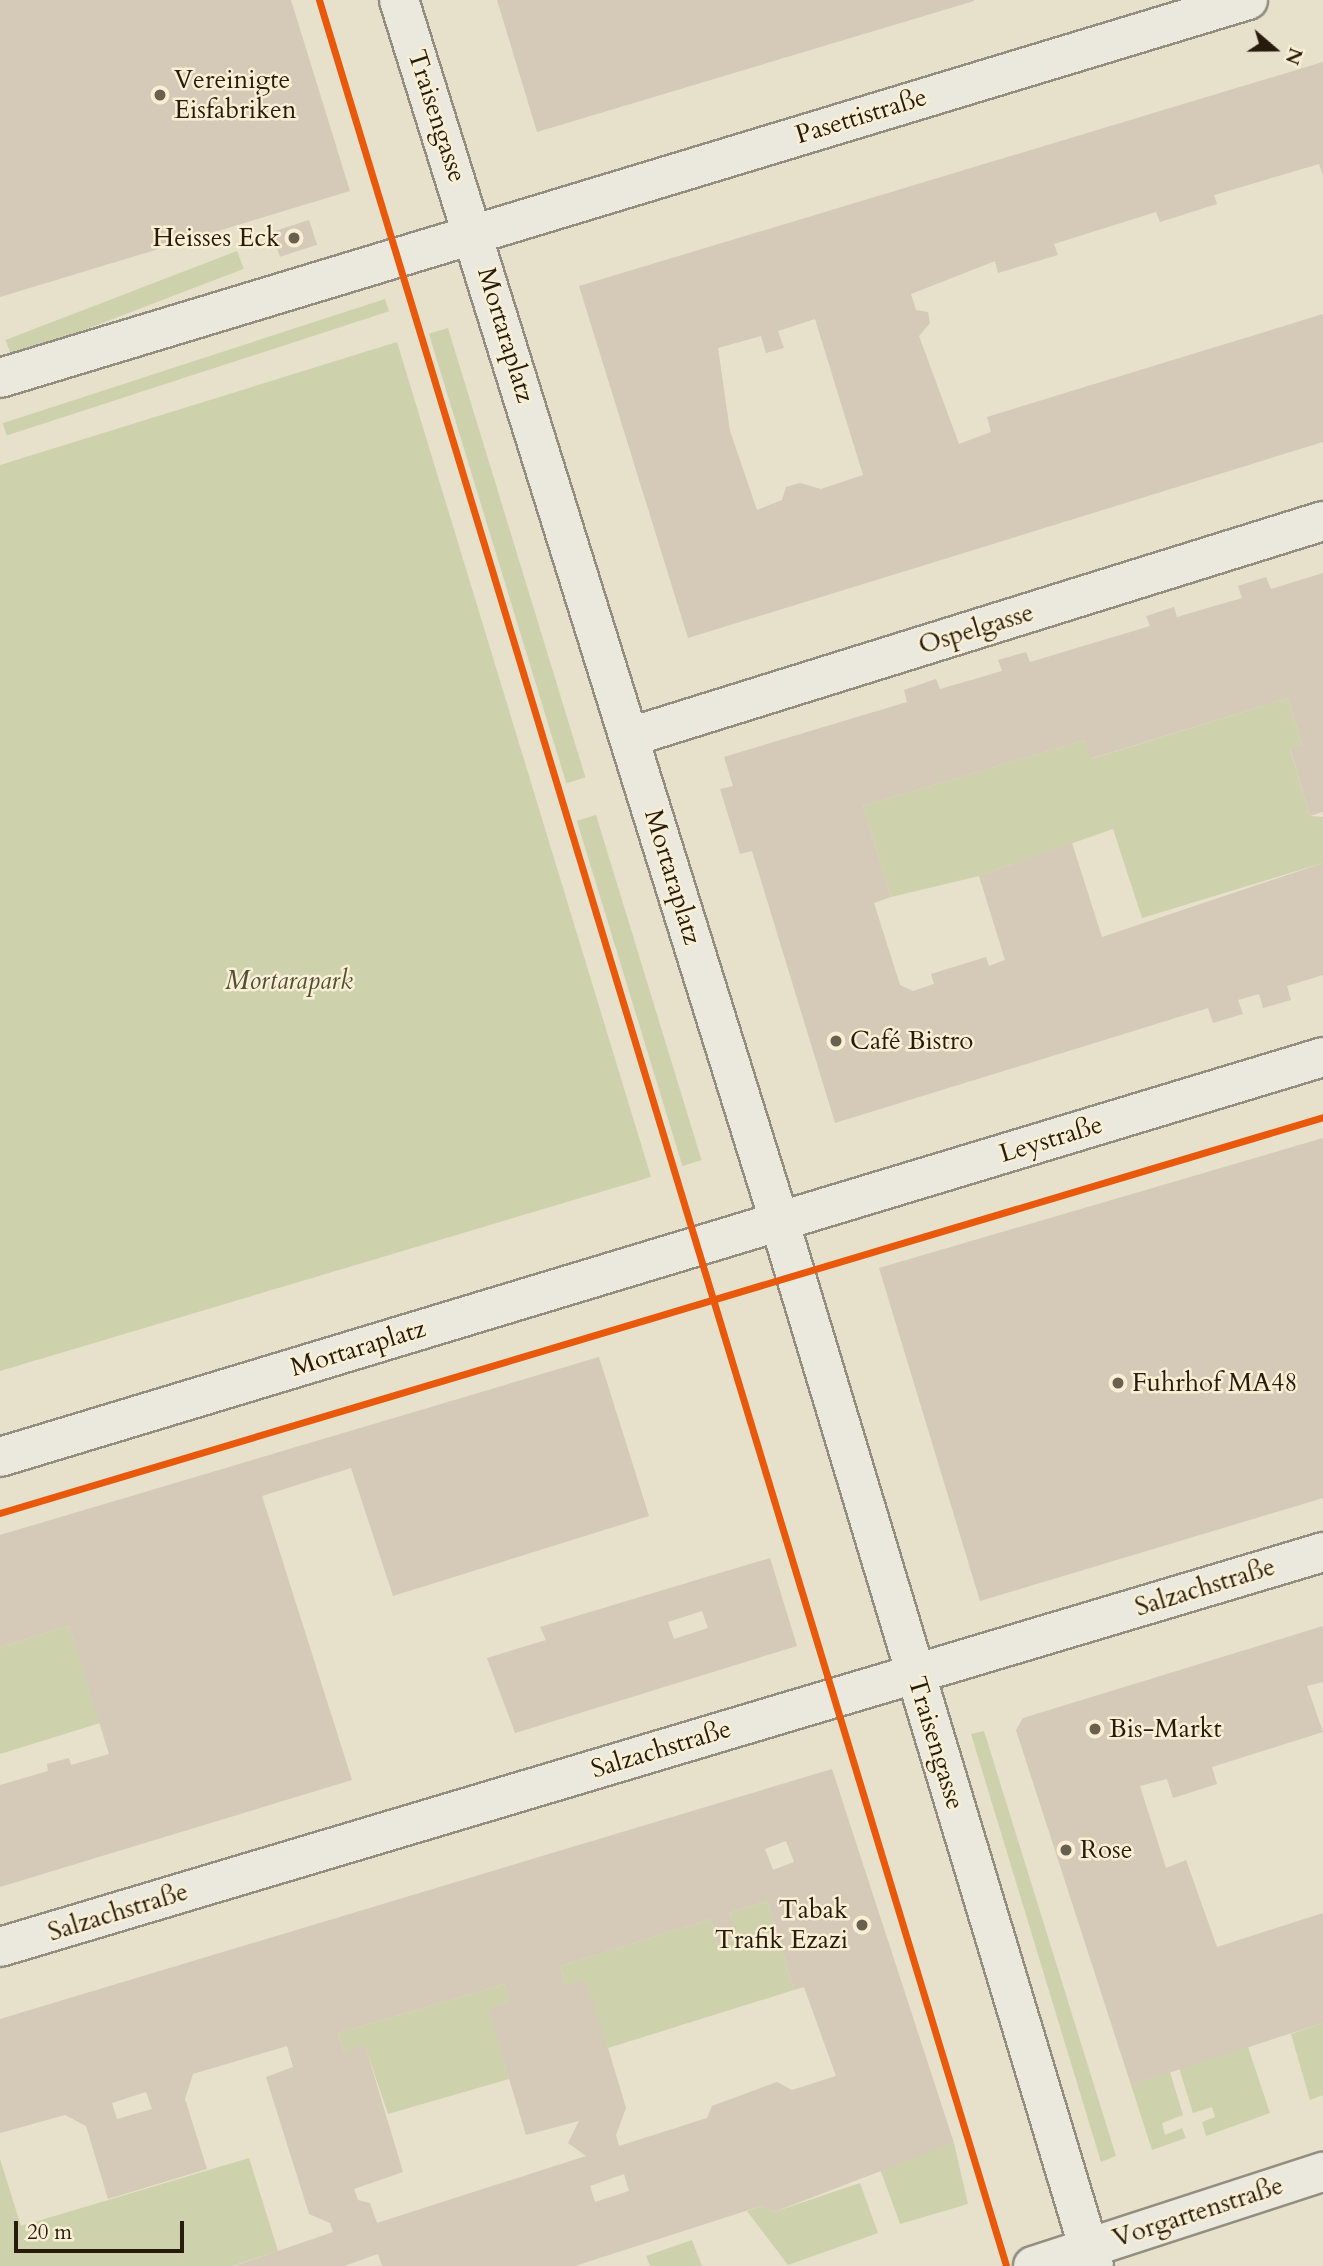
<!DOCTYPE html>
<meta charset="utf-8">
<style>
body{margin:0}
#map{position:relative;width:1323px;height:2266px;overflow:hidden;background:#e7e0ca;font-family:Cardo,serif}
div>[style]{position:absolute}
.green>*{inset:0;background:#cdd2ac;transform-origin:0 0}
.building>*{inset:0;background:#d5c9b7;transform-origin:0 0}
.roads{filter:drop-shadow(2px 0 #938e80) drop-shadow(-2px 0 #938e80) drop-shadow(0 2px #938e80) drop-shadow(0 -2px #938e80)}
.minor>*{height:38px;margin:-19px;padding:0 19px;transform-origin:19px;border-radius:19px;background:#ebe8dd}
.tertiary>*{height:38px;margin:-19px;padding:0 19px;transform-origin:19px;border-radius:19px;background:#ebe8dd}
.cycleway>*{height:7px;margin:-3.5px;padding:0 3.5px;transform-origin:3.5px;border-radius:3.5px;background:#e8590c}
.dots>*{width:19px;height:19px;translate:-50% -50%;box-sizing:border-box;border:4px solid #f8efd4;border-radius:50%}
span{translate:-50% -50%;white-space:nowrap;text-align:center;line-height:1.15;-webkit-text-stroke:5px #f8efd4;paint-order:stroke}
.poi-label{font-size:26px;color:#271b0d}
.left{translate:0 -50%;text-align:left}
.right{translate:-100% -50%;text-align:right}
.street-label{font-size:26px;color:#271b0d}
.park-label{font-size:26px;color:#524e36;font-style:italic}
.north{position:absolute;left:1239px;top:14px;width:70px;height:70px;-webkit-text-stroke:5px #f8efd4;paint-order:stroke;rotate:110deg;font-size:19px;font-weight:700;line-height:28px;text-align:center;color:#271b0d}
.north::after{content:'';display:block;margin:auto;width:24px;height:32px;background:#271b0d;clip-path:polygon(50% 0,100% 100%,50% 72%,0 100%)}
.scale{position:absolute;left:14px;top:2221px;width:170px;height:32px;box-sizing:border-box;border:4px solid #271b0d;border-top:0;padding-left:9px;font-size:21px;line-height:24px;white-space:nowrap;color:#271b0d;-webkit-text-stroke:5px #f8efd4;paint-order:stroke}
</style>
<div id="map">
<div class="green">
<i style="left:237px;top:251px;width:19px;height:248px;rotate:69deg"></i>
<i style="left:385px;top:299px;width:13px;height:402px;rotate:72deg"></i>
<i style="left:448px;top:328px;width:470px;height:20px;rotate:73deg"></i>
<i style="clip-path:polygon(397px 342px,651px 1177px,0 1371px,0 465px)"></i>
<i style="clip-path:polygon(1288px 698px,1302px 745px,1290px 749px,1310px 816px,1323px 817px,1323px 863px,1142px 918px,1113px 829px,979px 876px,891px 897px,863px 806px,1085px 740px,1091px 759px)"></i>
<i style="left:596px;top:815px;width:361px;height:20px;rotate:73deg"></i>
<i style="clip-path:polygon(69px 1626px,100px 1723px,0 1754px,0 1647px)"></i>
<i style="clip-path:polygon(984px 1731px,1116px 2156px,1101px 2162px,971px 1734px)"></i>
<i style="clip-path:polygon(767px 1901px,794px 1990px,608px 2048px,564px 1985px,561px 1966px,711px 1919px,717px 1944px,735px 1939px,729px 1913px)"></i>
<i style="clip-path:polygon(505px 1984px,509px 2001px,489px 2009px,509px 2079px,388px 2114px,365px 2046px,344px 2052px,338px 2033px)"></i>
<i style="clip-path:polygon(1323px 2023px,1323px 2095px,1310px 2100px,1291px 2034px)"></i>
<i style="clip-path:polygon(1248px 2047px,1270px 2113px,1206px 2136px,1202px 2122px,1215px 2117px,1212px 2107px,1193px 2113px,1179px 2068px)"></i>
<i style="clip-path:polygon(1170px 2072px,1183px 2115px,1162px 2123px,1165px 2135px,1182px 2128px,1186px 2138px,1152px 2150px,1131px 2085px)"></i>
<i style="clip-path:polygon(954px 2143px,968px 2204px,900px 2224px,880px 2169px)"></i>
<i style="clip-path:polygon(249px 2158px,278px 2251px,232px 2266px,0 2266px,0 2159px,21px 2226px)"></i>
<i style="clip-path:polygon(860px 2183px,878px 2233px,788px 2265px,747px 2211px,761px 2206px,774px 2212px)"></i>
<i style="clip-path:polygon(692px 2240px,702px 2266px,650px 2266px,646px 2256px)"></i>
</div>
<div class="building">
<i style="clip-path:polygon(0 0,291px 0,350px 191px,0 297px)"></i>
<i style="clip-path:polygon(497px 0,974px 0,974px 1px,537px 132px)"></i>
<i style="clip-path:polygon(evenodd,1323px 62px,1323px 175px,1319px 164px,1214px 195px,1217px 204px,1160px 222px,1156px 212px,1054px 244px,1058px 255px,998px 273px,995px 261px,911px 294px,916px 310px,928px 312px,930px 323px,919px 336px,959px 444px,991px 432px,987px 417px,1323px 314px,1323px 442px,688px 638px,579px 286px,1323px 62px,815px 319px,863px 475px,821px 489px,800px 483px,786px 487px,782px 500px,757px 510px,730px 431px,718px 348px,761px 336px,766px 353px,784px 348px,778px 331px,815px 319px)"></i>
<i style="left:309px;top:220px;width:26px;height:39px;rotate:72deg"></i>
<i style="clip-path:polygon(1323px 573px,1323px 812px,1310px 816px,1290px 748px,1302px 745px,1288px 698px,1090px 759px,1085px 740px,863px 806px,891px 897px,874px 903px,900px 985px,913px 991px,934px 984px,931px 974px,986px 957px,989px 966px,1005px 960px,979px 876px,1072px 843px,1102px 937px,1323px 863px,1323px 975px,1287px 986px,1291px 1000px,1263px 1008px,1259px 994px,1238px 1000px,1243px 1014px,1213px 1023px,1208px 1008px,835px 1123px,752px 851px,740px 854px,720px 789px,733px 786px,724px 757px,907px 702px,904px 690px,936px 679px,940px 689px,1002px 671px,998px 660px,1026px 652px,1030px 662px,1150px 626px,1146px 616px,1174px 607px,1177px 617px,1242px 598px,1238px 586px,1266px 577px,1271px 589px)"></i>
<i style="clip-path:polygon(1323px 1138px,1323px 1498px,980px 1601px,879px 1268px)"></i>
<i style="clip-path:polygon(599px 1357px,649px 1516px,393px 1596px,351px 1468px,262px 1496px,352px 1780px,0 1887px,0 1785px,48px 1771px,47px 1764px,69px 1758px,71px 1765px,109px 1754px,69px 1626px,0 1647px,0 1535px)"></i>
<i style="clip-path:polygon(evenodd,770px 1558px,797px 1646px,515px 1733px,487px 1658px,546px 1640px,540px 1627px,770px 1558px,702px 1611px,708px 1628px,674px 1639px,668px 1622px,702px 1611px)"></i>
<i style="clip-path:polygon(1323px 1626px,1323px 1682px,1307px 1686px,1323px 1732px,1212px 1767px,1217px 1784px,1173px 1798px,1167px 1779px,1140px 1786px,1166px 1868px,1186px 1860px,1217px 1947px,1323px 1913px,1323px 2023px,1131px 2085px,1016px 1730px,1023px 1718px)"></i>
<i style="clip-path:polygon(evenodd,832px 1769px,954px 2143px,774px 2212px,761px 2206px,575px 2266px,382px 2266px,378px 2254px,344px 2266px,234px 2266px,333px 2232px,330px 2223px,309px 2214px,266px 2077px,293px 2067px,287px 2046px,193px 2074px,185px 2099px,207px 2169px,108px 2199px,86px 2126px,65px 2115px,0 2133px,0 2019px,832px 1769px,786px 1841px,794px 1862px,773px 1870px,765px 1849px,786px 1841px,832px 1769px,767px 1901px,794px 1990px,804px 1987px,836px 2076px,792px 2090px,777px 2082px,712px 2106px,707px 2118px,619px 2146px,616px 2135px,626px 2108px,608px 2048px,585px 1980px,564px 1985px,561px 1966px,711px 1919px,717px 1944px,736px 1938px,729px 1913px,767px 1901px,832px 1769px,505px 1984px,509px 2001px,488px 2009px,526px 2135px,579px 2121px,568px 2143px,586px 2156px,377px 2223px,370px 2203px,358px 2200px,354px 2189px,403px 2172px,365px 2045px,344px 2052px,338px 2033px,505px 1984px,832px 1769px,146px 2092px,152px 2109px,117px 2119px,112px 2103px,146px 2092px,832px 1769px,624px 2174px,629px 2191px,595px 2202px,590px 2186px,624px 2174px)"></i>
</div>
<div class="roads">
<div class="minor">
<i style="left:0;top:378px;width:1304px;rotate:-16.85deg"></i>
<i style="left:630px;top:737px;width:726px;rotate:-17.31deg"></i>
<i style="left:0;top:1457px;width:1382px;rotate:-16.82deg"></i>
<i style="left:0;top:1947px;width:1381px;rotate:-16.62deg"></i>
<i style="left:1033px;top:2266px;width:305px;rotate:-18deg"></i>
</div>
<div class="tertiary">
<i style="left:399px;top:0;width:1278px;rotate:72.7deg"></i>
<i style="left:779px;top:1220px;width:1092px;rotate:73.24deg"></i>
</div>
</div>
<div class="cycleway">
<i style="left:319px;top:0;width:2368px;rotate:73.13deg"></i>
<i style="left:0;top:1513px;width:1381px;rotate:-16.66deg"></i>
</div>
<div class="dots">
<i style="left:160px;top:95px;background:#6a604f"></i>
<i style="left:294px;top:238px;background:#6a604f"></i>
<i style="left:836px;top:1041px;background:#6a604f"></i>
<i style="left:1118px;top:1383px;background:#6a604f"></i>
<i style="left:1095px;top:1729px;background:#6a604f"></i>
<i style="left:1066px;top:1850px;background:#6a604f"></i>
<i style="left:862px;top:1925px;background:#6a604f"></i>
</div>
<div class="poi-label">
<span class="left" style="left:174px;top:95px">Vereinigte<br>Eisfabriken</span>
<span class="right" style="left:280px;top:238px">Heisses Eck</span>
<span class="left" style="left:850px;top:1041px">Café Bistro</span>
<span class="left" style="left:1132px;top:1383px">Fuhrhof MA48</span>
<span class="left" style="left:1109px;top:1729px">Bis-Markt</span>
<span class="left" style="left:1080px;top:1850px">Rose</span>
<span class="right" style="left:848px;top:1925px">Tabak<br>Trafik Ezazi</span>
</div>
<div class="street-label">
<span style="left:437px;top:116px;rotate:72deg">Traisengasse</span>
<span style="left:861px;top:116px;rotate:-17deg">Pasettistraße</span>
<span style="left:506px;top:335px;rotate:73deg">Mortaraplatz</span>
<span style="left:976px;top:629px;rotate:-17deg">Ospelgasse</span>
<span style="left:673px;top:877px;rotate:73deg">Mortaraplatz</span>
<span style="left:1051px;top:1139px;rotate:-17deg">Leystraße</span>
<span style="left:358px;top:1348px;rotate:-17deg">Mortaraplatz</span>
<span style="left:1205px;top:1587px;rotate:-17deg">Salzachstraße</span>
<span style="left:936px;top:1743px;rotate:73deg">Traisengasse</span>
<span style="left:661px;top:1749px;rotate:-17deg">Salzachstraße</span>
<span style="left:118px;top:1912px;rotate:-17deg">Salzachstraße</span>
<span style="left:1198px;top:2212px;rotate:-18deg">Vorgartenstraße</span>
</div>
<div class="park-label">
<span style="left:289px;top:981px">Mortarapark</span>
</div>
<div class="north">N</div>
<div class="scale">20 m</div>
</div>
